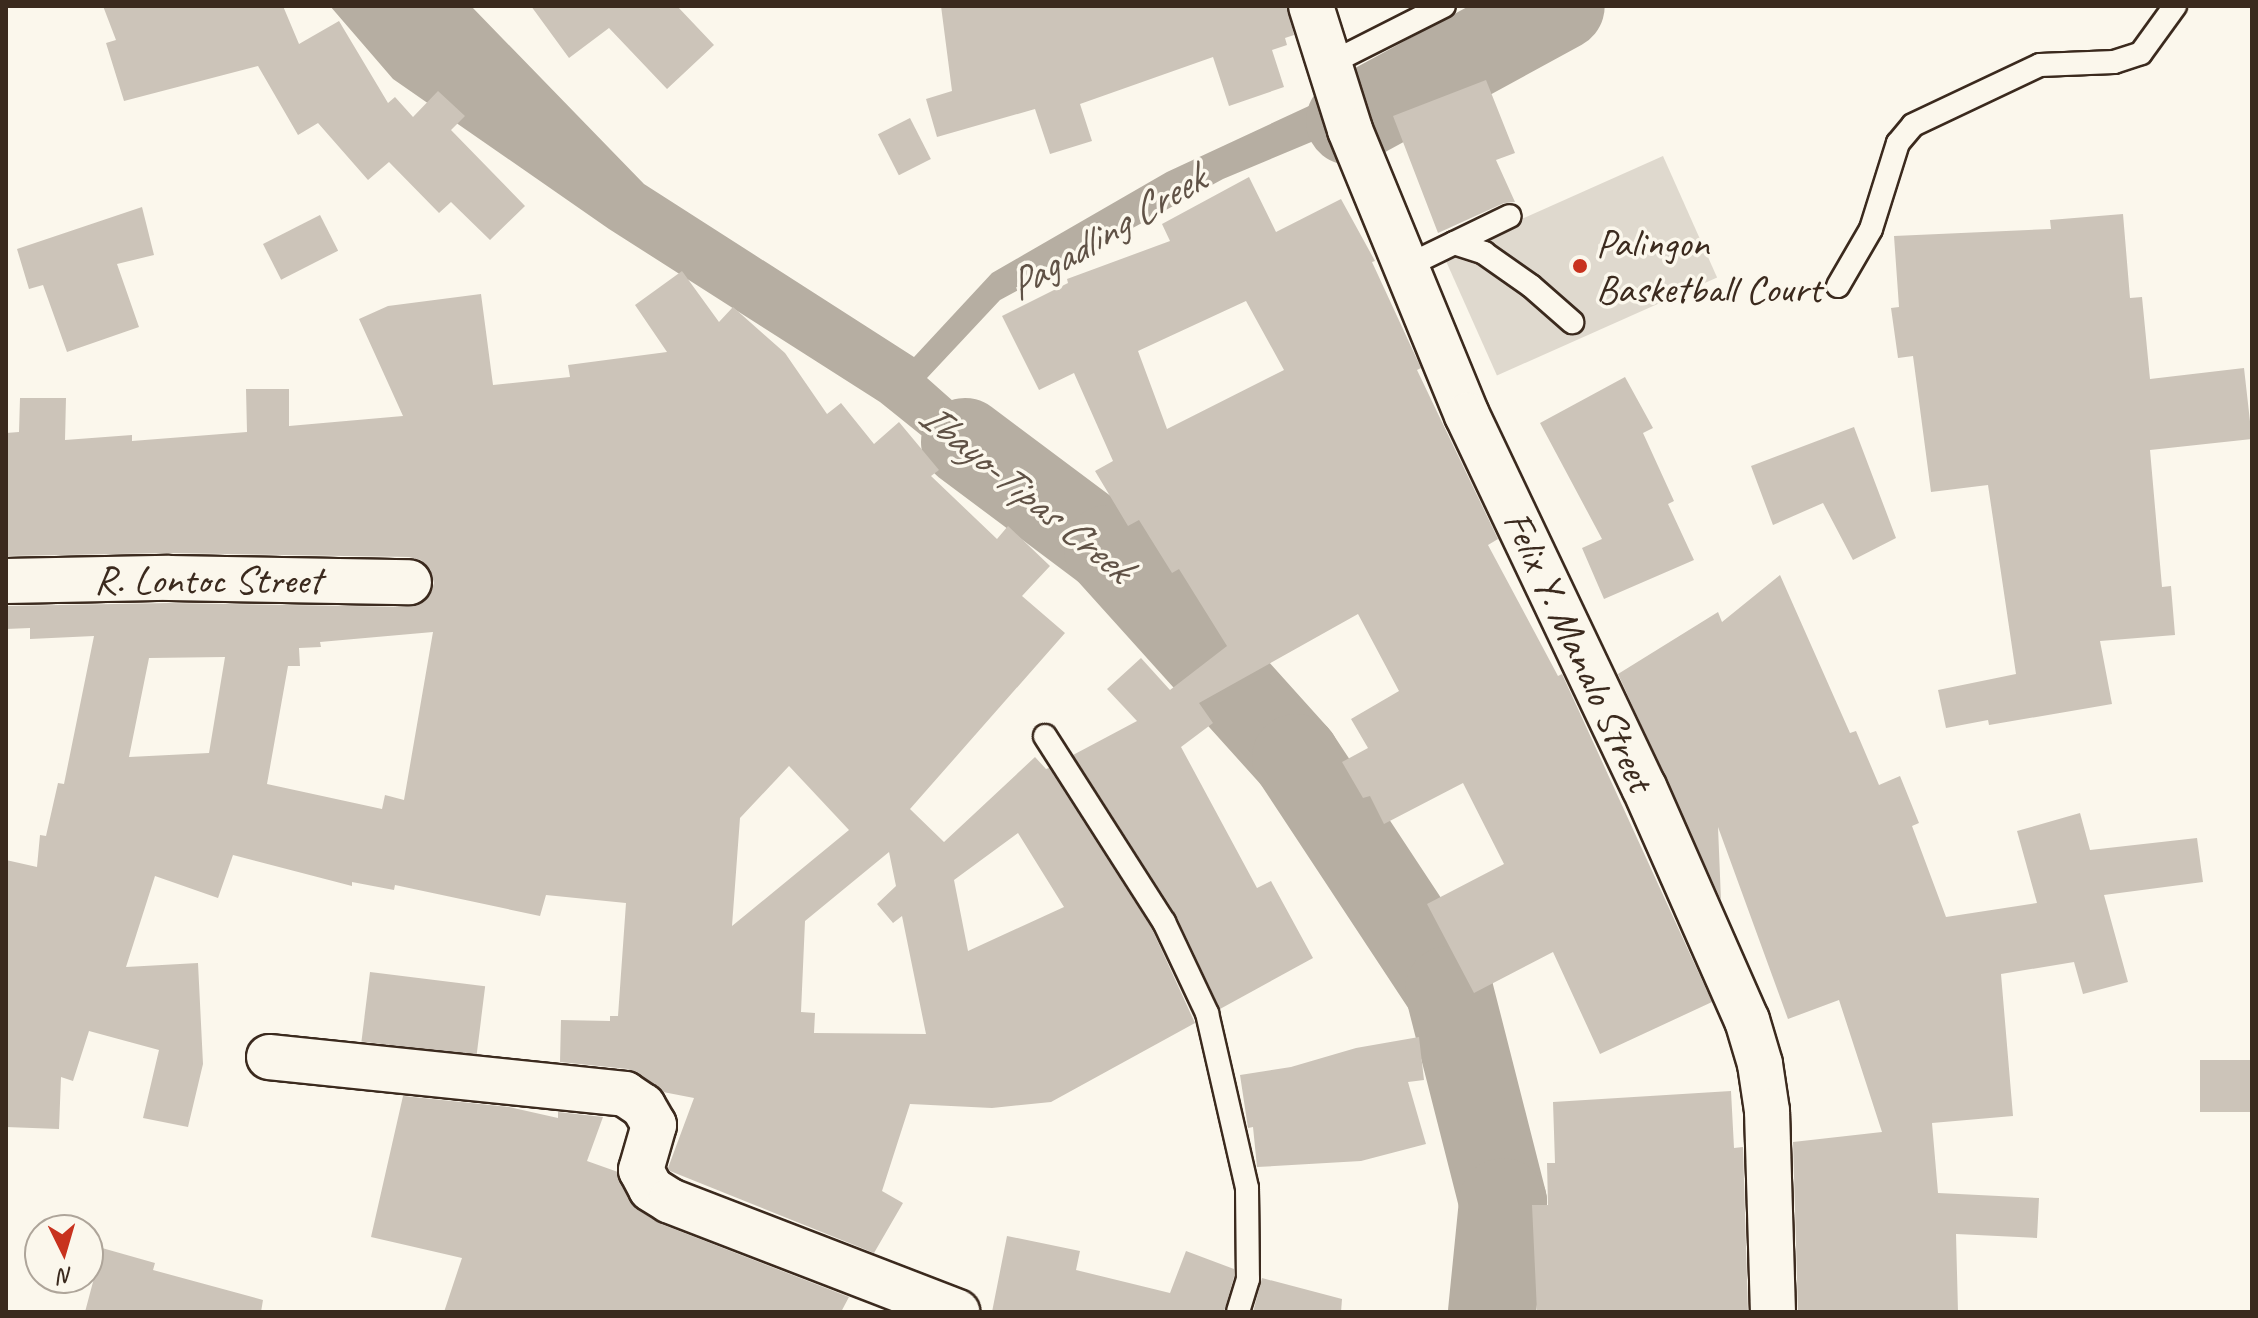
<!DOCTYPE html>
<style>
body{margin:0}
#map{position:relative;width:2258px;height:1318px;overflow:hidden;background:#fbf7ec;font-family:Caveat,sans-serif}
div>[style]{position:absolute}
.green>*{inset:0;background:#dfd9ce;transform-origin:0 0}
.water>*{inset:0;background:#b6aea2}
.river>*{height:88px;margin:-44px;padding:0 44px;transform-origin:44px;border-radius:44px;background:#b6aea2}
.building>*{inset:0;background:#ccc4b9;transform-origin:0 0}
.roads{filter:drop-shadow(2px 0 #3b2a1e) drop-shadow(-2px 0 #3b2a1e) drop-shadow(0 2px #3b2a1e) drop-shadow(0 -2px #3b2a1e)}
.lane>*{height:22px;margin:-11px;padding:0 11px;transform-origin:11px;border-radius:11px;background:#fbf7ec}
.street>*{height:44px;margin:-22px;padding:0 22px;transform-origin:22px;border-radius:22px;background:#fbf7ec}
.secondary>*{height:44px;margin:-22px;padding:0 22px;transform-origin:22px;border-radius:22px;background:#fbf7ec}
.dots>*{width:22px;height:22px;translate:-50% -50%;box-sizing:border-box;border:4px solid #fbf7ec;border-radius:50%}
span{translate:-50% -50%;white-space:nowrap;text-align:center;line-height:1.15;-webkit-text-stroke:7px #fbf7ec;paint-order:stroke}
.poi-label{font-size:40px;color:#3b2a1e}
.left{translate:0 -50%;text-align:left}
.street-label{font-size:40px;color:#3b2a1e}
.water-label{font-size:42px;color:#605246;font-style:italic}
.frame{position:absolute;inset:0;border:8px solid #3b2a1e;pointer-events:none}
.north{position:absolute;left:24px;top:1214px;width:80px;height:80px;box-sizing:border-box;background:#fbf7ec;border:2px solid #aea59a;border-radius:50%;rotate:175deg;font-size:22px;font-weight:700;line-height:32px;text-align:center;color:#3b2a1e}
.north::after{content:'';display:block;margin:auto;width:28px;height:36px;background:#c8321e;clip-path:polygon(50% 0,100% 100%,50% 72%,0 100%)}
</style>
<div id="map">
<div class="green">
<i style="left:1663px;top:156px;width:133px;height:241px;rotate:66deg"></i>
</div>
<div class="water">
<i style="clip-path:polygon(330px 6px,471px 6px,644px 184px,914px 357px,992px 273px,1167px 172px,1324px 99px,1340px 130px,1223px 179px,1000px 300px,927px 378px,1070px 505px,1043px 533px,880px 402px,609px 229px,393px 79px)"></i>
</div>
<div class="river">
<i style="left:1350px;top:121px;width:240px;rotate:-28.6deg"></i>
<i style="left:965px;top:442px;width:179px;rotate:36.8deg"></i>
<i style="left:1108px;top:549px;width:281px;rotate:48deg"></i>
<i style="left:1296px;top:758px;width:278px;rotate:56.6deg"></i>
<i style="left:1449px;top:990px;width:219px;rotate:75.7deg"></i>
<i style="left:1503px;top:1202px;width:111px;rotate:95.7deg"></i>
</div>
<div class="building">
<i style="clip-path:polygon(103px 6px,283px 6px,299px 44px,339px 21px,388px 103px,395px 97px,413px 117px,438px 91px,465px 116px,451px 130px,525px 206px,490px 240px,451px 202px,439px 213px,389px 162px,368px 180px,318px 123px,298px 135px,258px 66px,124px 101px,106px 43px,116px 40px)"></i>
<i style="clip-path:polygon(531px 6px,677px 6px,714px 45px,667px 89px,609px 28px,569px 58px)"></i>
<i style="clip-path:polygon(941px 6px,1287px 6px,1294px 35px,1285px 38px,1287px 45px,1272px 50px,1284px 87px,1229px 106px,1213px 57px,1080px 104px,1092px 141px,1050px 154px,1035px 109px,937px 137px,926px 99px,952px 91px)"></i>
<i style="clip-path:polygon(1486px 80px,1515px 153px,1496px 160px,1515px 202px,1504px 203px,1438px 233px,1393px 116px)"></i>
<i style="left:910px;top:118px;width:46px;height:36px;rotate:63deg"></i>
<i style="clip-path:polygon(evenodd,1249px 177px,1276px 232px,1341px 199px,1375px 261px,1372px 262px,1421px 368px,1417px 370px,1498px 539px,1488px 545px,1558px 676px,1562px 674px,1712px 1002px,1600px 1054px,1553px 952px,1474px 993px,1427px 904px,1504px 864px,1463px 783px,1384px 824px,1370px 796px,1363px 798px,1342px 762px,1368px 748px,1351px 719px,1399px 691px,1358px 614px,1199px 703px,1213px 723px,1181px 747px,1257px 888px,1271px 881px,1313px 958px,1220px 1009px,1176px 915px,1073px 755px,1137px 721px,1107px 689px,1141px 658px,1170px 690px,1227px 646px,1179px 569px,1172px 573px,1139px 520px,1128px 526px,1095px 471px,1113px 461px,1074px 373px,1039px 390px,1002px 316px,1068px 283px,1067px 279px,1170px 241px,1162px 224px,1249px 177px,1246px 301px,1284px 370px,1167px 429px,1138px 351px,1246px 301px)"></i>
<i style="clip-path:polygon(142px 207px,154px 255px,117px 264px,139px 327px,67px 352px,43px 285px,29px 289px,17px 249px)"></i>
<i style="clip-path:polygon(2123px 214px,2130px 298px,2142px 297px,2150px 379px,2244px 368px,2252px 439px,2150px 450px,2162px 587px,2171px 586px,2175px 635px,2100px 641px,2112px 704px,1989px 725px,1988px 720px,1946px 728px,1938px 690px,2016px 674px,1988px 485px,1931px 492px,1913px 356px,1898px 358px,1891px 308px,1899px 307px,1894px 236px,2051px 229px,2050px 220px)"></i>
<i style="left:320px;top:215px;width:40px;height:64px;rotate:63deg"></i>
<i style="clip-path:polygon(evenodd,682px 271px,719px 322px,733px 307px,785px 353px,827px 414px,841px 403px,874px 444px,899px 422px,939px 470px,931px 476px,997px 539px,1008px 526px,1050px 566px,1022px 596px,1065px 633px,910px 809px,944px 842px,1035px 757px,1046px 769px,1049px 768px,1152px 929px,1195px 1023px,1051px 1102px,992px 1108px,910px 1104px,882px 1191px,903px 1203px,874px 1253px,670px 1171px,668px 1168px,694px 1098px,663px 1092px,628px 1069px,560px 1062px,561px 1020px,610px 1021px,610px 1016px,618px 1016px,626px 903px,546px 895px,540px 916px,395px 885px,394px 890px,352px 882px,352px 886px,233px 855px,218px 898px,155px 876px,126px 967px,198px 963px,203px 1064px,188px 1127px,143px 1118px,159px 1050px,89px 1031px,73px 1081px,61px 1077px,59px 1129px,6px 1127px,6px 860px,37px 867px,40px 835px,46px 836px,58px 783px,64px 784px,94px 636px,30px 639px,30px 628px,6px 629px,6px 606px,169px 603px,409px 607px,422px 603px,430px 595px,434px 583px,430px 569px,421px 560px,409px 557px,169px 553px,6px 556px,6px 433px,19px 432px,20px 398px,66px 398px,65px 440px,132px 435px,132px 441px,247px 432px,246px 389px,289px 389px,289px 426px,403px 416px,359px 319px,388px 306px,481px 294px,493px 385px,570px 377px,568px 365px,667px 352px,635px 305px,682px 271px,433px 632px,404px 800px,385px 795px,382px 809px,267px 784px,288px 666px,300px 666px,299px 648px,321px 647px,320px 642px,433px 632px,682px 271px,225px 657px,209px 753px,129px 757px,149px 658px,225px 657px,682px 271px,789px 766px,849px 830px,732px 926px,740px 818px,789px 766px,682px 271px,1018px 833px,1064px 907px,968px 951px,954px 880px,1018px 833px,682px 271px,889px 852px,896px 886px,877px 904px,893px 923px,902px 916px,926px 1034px,814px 1033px,815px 1013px,801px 1012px,805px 921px,889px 852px)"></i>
<i style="clip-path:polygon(1625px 377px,1653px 428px,1643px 433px,1674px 501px,1668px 504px,1694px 560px,1604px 599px,1582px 548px,1602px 539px,1540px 423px)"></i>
<i style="clip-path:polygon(1854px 427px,1896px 538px,1853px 560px,1823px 503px,1773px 525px,1751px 466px)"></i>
<i style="clip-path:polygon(1780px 575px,1850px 733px,1856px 731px,1879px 785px,1900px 776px,1919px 823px,1912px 826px,1946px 917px,2037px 903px,2017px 831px,2080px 813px,2090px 850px,2197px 838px,2203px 882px,2104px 895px,2128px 982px,2083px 994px,2074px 962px,2001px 974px,2013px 1116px,1932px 1123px,1938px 1193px,2039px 1198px,2037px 1238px,1956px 1234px,1958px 1312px,1798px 1312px,1793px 1142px,1882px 1132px,1839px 1000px,1788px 1019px,1718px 827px,1721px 900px,1618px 674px,1718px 612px,1722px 622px)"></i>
<i style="left:370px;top:972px;width:116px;height:70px;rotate:7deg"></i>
<i style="clip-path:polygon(1419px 1037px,1424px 1080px,1408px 1082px,1426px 1144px,1361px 1161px,1257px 1167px,1253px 1127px,1248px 1128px,1240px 1075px,1291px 1067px,1356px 1048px)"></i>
<i style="left:2252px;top:1060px;width:52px;height:52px;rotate:90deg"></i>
<i style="clip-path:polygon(1731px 1091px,1734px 1148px,1743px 1147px,1748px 1312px,1537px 1312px,1532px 1205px,1548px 1205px,1547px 1163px,1555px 1163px,1553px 1102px)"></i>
<i style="clip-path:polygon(403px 1096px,509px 1107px,558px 1118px,558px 1112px,603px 1117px,587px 1161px,618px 1172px,619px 1182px,638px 1210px,661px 1224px,849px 1297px,841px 1312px,444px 1312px,462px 1258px,371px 1237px)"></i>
<i style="clip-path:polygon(1007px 1236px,1080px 1251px,1076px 1270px,1170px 1293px,1186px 1251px,1234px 1269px,1234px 1277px,1224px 1312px,992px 1312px)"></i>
<i style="clip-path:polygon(102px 1248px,155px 1263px,153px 1270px,263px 1300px,261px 1312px,85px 1312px)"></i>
<i style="clip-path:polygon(1262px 1278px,1342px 1299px,1341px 1312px,1253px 1312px)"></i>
</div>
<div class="roads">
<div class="lane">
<i style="left:1327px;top:65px;width:131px;rotate:-26.8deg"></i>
<i style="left:1454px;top:243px;width:32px;rotate:18deg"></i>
<i style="left:1484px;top:253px;width:57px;rotate:35.1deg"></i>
<i style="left:1531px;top:286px;width:55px;rotate:41.3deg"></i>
<i style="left:1407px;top:266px;width:114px;rotate:-25.9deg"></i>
<i style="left:1838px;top:286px;width:66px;rotate:-59.9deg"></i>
<i style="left:1871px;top:229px;width:90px;rotate:-72.6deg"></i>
<i style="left:1898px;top:143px;width:23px;rotate:-50deg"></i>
<i style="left:1913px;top:125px;width:140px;rotate:-25.3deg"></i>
<i style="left:2040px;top:65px;width:74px;rotate:-2.3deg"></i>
<i style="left:2114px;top:62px;width:28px;rotate:-18deg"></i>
<i style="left:2141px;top:53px;width:58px;rotate:-54.1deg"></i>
<i style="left:1045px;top:736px;width:221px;rotate:57.4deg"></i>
<i style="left:1164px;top:922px;width:101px;rotate:64.7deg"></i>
<i style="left:1207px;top:1013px;width:180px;rotate:77.1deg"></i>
<i style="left:1247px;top:1188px;width:91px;rotate:89.4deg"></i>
<i style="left:1248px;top:1279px;width:34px;rotate:107deg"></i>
</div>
<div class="street">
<i style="left:6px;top:581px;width:163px;rotate:-1.1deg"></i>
<i style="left:169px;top:578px;width:240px;rotate:1deg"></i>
<i style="left:269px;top:1057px;width:358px;rotate:5.9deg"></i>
<i style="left:625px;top:1094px;width:22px;rotate:34deg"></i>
<i style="left:643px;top:1106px;width:22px;rotate:60deg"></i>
<i style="left:654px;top:1125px;width:47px;rotate:106.1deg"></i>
<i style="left:641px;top:1170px;width:21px;rotate:62deg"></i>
<i style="left:651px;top:1189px;width:22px;rotate:32deg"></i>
<i style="left:670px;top:1201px;width:308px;rotate:21.1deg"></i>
</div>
<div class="secondary">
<i style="left:1311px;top:6px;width:130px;rotate:72.5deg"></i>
<i style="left:1350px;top:130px;width:308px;rotate:67.7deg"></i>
<i style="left:1467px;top:415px;width:412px;rotate:64.6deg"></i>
<i style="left:1644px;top:787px;width:255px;rotate:66.2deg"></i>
<i style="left:1747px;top:1020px;width:46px;rotate:73.5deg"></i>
<i style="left:1760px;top:1064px;width:48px;rotate:81.5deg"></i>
<i style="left:1767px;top:1111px;width:201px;rotate:88.3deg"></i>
</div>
</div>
<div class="dots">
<i style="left:1580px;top:266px;background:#c8321e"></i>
</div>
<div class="poi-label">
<span class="left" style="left:1596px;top:266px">Palingon<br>Basketball Court</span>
</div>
<div class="street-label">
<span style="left:208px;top:580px">R. Lontoc Street</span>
<span style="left:1579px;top:651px;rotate:65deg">Felix Y. Manalo Street</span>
</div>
<div class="water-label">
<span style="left:1106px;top:233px;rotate:-31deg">Pagadling Creek</span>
<span style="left:1025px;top:492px;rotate:39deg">Ibayo-Tipas Creek</span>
</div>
<div class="frame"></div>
<div class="north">N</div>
</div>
